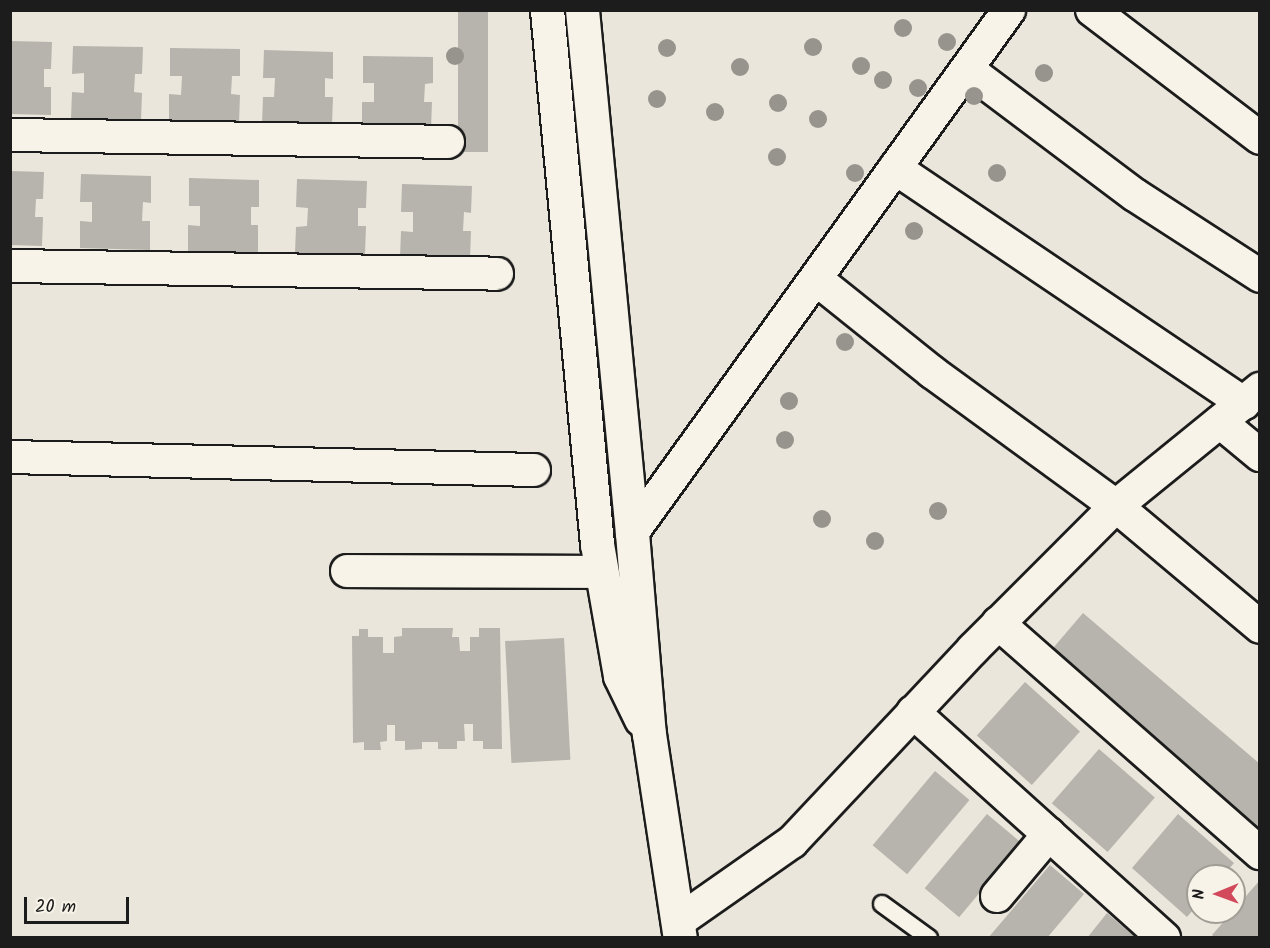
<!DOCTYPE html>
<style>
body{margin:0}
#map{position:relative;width:1270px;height:948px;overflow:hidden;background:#eae6dc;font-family:Kalam,sans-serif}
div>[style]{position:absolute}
.building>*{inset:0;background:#b6b4ac;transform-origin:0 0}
.roads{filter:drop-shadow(2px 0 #1c1c1c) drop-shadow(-2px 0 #1c1c1c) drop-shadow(0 2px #1c1c1c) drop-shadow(0 -2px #1c1c1c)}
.service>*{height:16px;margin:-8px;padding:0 8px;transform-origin:8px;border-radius:8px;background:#f7f3e8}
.minor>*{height:32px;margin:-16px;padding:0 16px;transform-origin:16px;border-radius:16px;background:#f7f3e8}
.tertiary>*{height:33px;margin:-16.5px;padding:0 16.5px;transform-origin:16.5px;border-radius:16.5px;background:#f7f3e8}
.trees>*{width:18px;height:18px;margin:-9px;border-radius:50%;background:#96948d}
span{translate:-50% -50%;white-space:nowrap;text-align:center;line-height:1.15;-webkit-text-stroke:6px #f7f3e8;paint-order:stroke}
.frame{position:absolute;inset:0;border:12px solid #1c1c1c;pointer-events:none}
.north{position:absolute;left:1186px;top:864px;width:60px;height:60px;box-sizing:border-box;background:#f7f3e8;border:2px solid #9f9d96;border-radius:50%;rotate:269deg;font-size:16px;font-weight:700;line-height:24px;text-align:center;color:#1c1c1c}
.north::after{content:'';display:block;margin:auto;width:21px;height:27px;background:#d1495b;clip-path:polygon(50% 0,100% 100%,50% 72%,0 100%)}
.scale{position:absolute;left:24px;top:897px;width:105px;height:27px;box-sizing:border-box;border:3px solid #1c1c1c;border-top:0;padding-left:8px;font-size:18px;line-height:21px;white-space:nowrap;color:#1c1c1c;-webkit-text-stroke:4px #f7f3e8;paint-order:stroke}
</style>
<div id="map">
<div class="building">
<i style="left:458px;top:10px;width:30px;height:142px"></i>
<i style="clip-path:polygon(10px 41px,52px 42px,51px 69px,44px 69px,44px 87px,51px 87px,51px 115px,10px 114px)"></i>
<i style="clip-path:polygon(73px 46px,143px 47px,142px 74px,135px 74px,134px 92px,142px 93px,141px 121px,71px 119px,72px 92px,84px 93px,84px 73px,72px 74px)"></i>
<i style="clip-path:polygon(170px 48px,240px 49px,240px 76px,232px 76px,231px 94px,240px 95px,239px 123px,169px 121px,169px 94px,181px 95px,182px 76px,170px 76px)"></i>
<i style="clip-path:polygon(264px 50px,333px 52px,333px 79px,325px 78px,325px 97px,333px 97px,332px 125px,262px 123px,263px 97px,274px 97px,275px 78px,263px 78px)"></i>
<i style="clip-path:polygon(363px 56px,433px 57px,433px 83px,425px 84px,424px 102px,432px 102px,431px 130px,362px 129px,362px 102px,374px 102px,374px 83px,363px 83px)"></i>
<i style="clip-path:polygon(10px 171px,44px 172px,43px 199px,36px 199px,35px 217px,43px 217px,42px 246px,10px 245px)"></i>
<i style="clip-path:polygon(81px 174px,151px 176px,151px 203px,143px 202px,142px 221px,150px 221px,150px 250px,80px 248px,80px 221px,92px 222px,92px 202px,80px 202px)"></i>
<i style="clip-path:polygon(189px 178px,259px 180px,259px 207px,251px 207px,251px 225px,258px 225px,258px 254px,188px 252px,188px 225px,200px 226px,200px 206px,189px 206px)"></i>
<i style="clip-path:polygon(297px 179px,367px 181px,366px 208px,358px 208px,358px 226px,366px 226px,365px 254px,295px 253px,296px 227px,307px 226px,308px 208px,296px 207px)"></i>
<i style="clip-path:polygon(402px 184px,472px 186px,471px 213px,464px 212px,463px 231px,471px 231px,470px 259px,400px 258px,401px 231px,413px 232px,413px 212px,401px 212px)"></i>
<i style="clip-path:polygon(1083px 613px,1260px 764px,1260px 834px,1048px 654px)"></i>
<i style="clip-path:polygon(402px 628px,453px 628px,452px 637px,459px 637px,460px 651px,470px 651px,470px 637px,479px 637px,479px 628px,500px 628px,502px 749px,483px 749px,483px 741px,473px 741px,473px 724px,464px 724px,465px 741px,457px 741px,457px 749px,438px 749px,438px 742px,422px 742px,422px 749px,405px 750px,405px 741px,395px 741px,395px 725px,387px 725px,387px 741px,380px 742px,381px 750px,364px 750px,364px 742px,353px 743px,352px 636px,359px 636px,359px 629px,368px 629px,368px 637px,383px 637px,383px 653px,394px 653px,394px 637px,402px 636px)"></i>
<i style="left:564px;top:638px;width:122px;height:59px;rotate:87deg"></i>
<i style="left:1025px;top:682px;width:74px;height:72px;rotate:42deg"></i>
<i style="left:1099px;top:749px;width:74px;height:72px;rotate:41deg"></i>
<i style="left:935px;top:771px;width:45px;height:97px;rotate:40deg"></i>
<i style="left:987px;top:814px;width:45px;height:97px;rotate:40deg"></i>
<i style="clip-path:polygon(1178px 814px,1234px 863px,1223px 876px,1198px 876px,1198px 904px,1187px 917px,1132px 868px)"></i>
<i style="clip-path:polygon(1050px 865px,1084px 894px,1047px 938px,988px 938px)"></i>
<i style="clip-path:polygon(1260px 880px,1260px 938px,1215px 938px,1212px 935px)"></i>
<i style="clip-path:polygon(1107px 913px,1136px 938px,1087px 938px)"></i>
</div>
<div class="roads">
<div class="service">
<i style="left:882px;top:904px;width:58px;rotate:35.9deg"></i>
</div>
<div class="minor">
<i style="left:1092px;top:10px;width:211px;rotate:37.3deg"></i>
<i style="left:967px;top:69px;width:210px;rotate:36.9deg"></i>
<i style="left:1135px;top:195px;width:149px;rotate:32.9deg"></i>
<i style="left:10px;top:135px;width:438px;rotate:0.9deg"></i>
<i style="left:895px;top:168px;width:421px;rotate:34deg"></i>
<i style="left:10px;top:266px;width:487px;rotate:0.9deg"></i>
<i style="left:816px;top:279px;width:149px;rotate:38.7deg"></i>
<i style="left:932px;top:372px;width:228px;rotate:36.1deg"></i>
<i style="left:1116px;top:506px;width:188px;rotate:40deg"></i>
<i style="left:1220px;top:422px;width:52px;rotate:39.5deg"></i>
<i style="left:10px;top:457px;width:524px;rotate:1.42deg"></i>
<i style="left:632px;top:533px;width:645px;rotate:-54.21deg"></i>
<i style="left:347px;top:571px;width:255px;rotate:0.2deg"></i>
<i style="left:998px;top:623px;width:349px;rotate:41.3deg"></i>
<i style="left:913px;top:712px;width:338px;rotate:42deg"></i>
<i style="left:997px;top:896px;width:81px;rotate:-50deg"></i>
<i style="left:679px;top:921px;width:138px;rotate:-35deg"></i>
<i style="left:792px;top:842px;width:265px;rotate:-46.8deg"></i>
<i style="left:973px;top:649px;width:202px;rotate:-45deg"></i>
<i style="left:1116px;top:506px;width:186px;rotate:-39.1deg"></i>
</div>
<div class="tertiary">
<i style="left:547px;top:10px;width:536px;rotate:84.65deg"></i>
<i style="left:597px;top:544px;width:134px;rotate:80.1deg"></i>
<i style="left:620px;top:676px;width:48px;rotate:64deg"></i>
<i style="left:582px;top:10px;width:525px;rotate:84.54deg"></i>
<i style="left:632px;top:533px;width:202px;rotate:85.2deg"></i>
<i style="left:649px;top:734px;width:206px;rotate:81.4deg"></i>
</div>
</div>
<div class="trees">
<i style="left:903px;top:28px"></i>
<i style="left:947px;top:42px"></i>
<i style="left:813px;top:47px"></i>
<i style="left:667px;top:48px"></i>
<i style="left:455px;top:56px"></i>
<i style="left:861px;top:66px"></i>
<i style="left:740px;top:67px"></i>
<i style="left:1044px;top:73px"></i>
<i style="left:883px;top:80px"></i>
<i style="left:918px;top:88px"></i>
<i style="left:974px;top:96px"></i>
<i style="left:657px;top:99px"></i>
<i style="left:778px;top:103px"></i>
<i style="left:715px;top:112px"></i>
<i style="left:818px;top:119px"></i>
<i style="left:777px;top:157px"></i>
<i style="left:855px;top:173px"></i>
<i style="left:997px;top:173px"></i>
<i style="left:914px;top:231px"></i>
<i style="left:845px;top:342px"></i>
<i style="left:789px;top:401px"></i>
<i style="left:785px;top:440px"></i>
<i style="left:938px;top:511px"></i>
<i style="left:822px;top:519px"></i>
<i style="left:875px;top:541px"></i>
</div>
<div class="frame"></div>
<div class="north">N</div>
<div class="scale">20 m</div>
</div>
